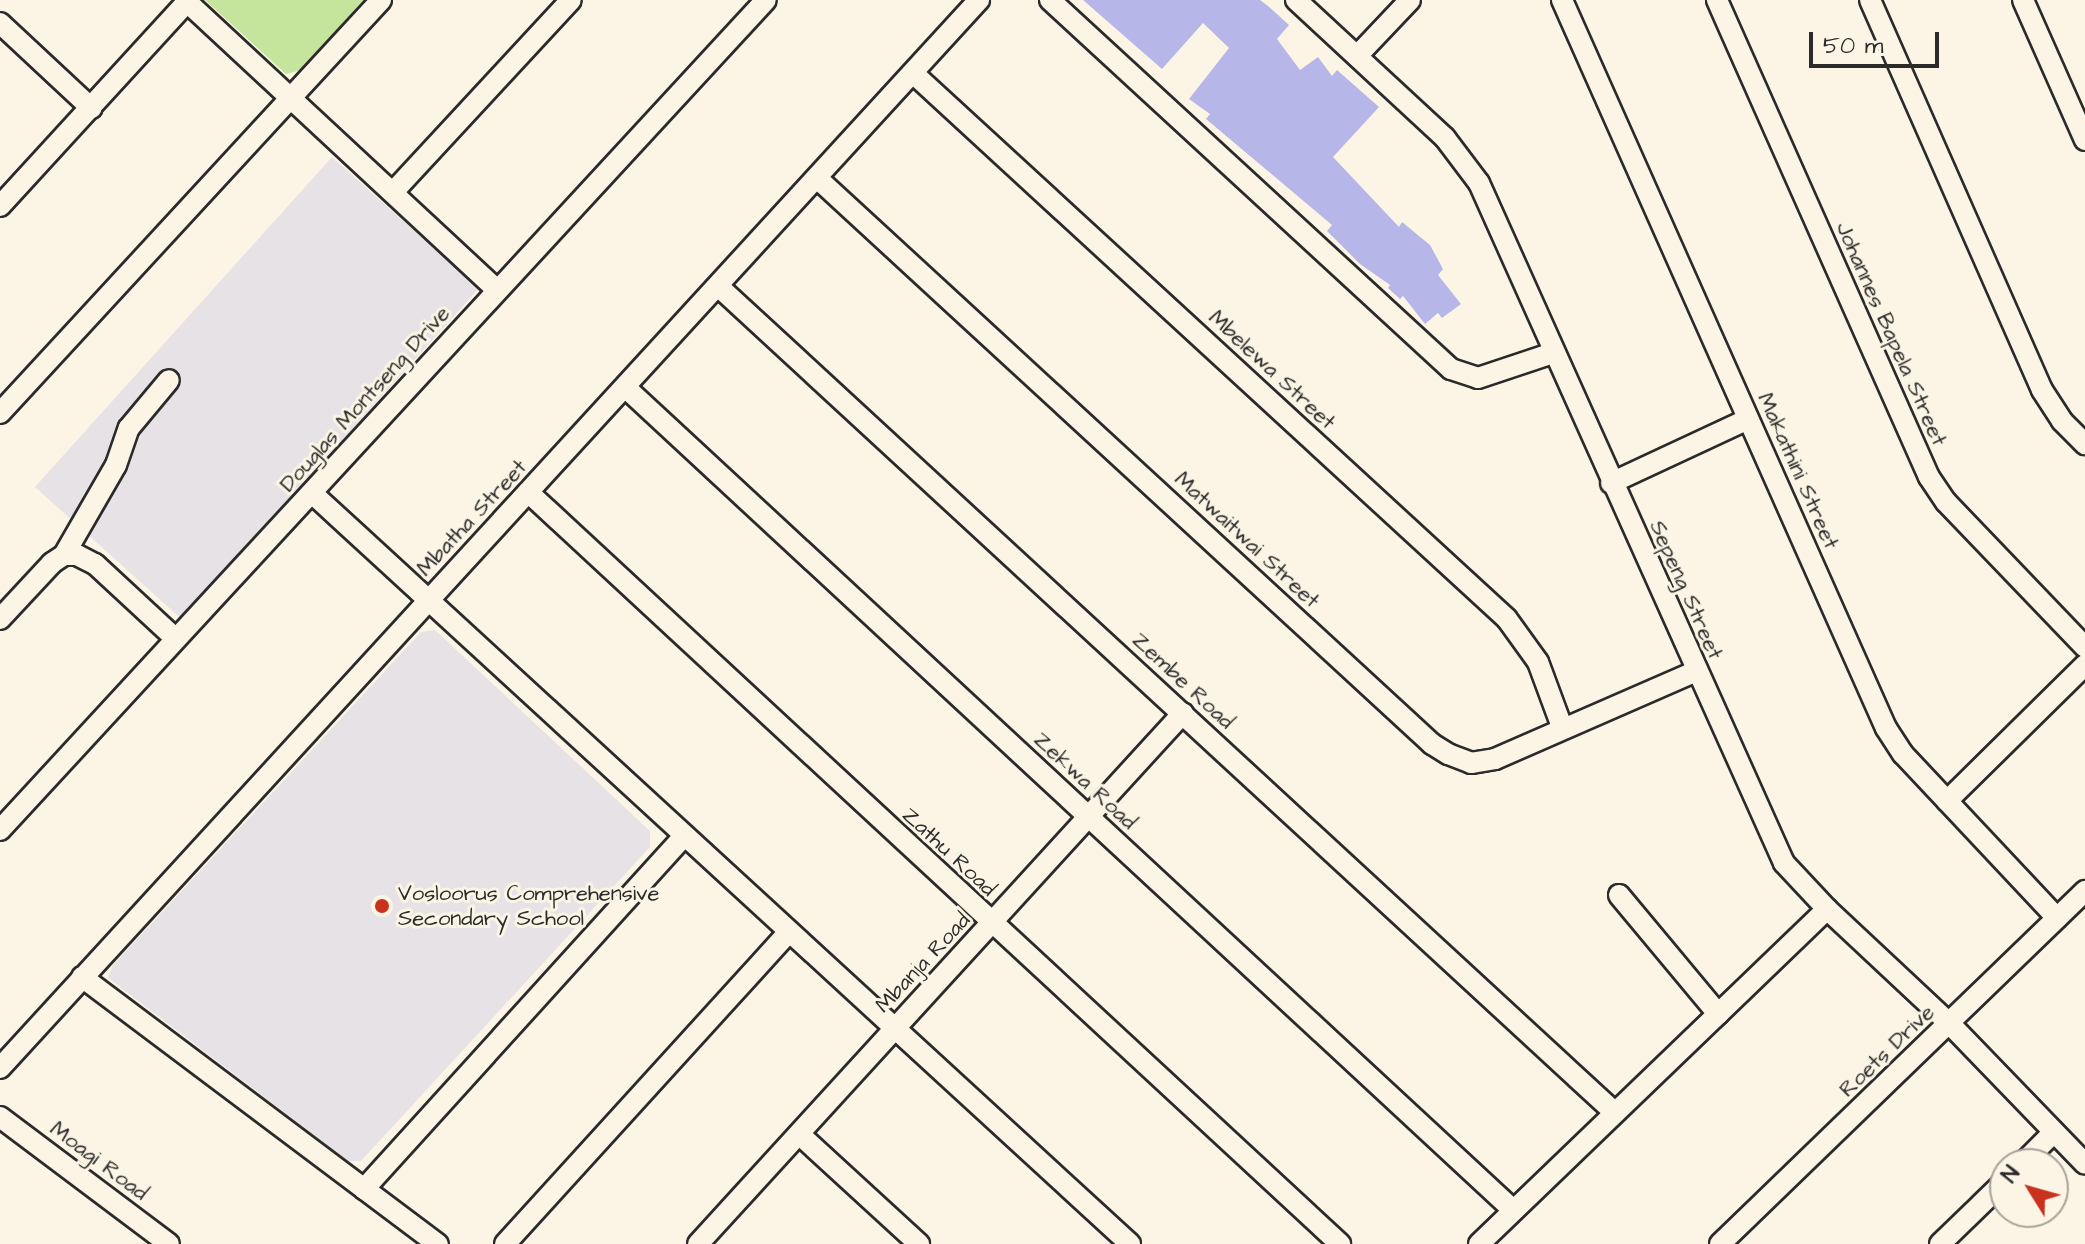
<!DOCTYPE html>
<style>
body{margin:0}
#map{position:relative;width:2085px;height:1244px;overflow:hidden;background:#fcf5e5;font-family:"Architects Daughter",sans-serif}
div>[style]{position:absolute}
.built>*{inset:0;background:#e7e2e6;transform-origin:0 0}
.green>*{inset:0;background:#c5e49c}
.building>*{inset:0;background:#b7b6e8}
.roads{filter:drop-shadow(2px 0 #2b2b2b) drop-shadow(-2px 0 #2b2b2b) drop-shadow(0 2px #2b2b2b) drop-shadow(0 -2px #2b2b2b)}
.minor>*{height:20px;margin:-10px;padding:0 10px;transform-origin:10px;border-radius:10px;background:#fcf5e5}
.dots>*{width:22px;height:22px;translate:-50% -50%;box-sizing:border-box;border:4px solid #fcf5e5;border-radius:50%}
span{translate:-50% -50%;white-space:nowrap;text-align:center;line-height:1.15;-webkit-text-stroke:6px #fcf5e5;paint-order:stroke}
.street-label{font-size:22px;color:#2b2b2b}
.poi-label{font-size:22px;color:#2b2b2b}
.left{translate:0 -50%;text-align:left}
.north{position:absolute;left:1989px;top:1148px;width:80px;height:80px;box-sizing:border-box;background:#fcf5e5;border:2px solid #a8a49b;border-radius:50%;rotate:307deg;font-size:22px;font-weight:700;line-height:32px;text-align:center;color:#2b2b2b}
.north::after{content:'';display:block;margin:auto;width:28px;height:36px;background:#c8321e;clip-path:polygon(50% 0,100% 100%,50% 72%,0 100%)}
.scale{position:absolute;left:1809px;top:32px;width:130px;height:36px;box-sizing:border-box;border:4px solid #2b2b2b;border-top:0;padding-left:10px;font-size:24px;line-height:28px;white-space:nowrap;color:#2b2b2b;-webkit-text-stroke:6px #fcf5e5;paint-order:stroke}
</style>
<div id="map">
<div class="built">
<i style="left:332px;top:157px;width:197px;height:444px;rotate:42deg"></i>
<i style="clip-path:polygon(435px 630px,650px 831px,650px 847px,361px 1161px,348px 1161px,108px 978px,113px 965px,421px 632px)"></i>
</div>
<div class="green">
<i style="clip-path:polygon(205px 0,363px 0,301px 70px,286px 74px)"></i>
</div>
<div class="building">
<i style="clip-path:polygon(1083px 0,1260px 0,1268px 6px,1289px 25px,1277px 39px,1300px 70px,1318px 57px,1332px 76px,1337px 70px,1379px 107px,1333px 157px,1399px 227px,1402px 222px,1430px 245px,1443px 269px,1438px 275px,1461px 304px,1442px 318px,1438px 313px,1425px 324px,1403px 296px,1400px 299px,1388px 288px,1390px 285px,1360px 264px,1327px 231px,1332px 225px,1206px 119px,1210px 114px,1189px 99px,1229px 48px,1203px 23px,1162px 69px)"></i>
</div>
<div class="roads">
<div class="minor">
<i style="left:185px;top:0;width:426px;rotate:42.9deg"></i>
<i style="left:1050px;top:0;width:545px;rotate:42.62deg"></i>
<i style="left:1451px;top:369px;width:28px;rotate:18deg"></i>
<i style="left:1478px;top:378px;width:79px;rotate:-18.4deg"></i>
<i style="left:1296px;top:0;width:203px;rotate:42.8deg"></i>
<i style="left:1445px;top:138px;width:56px;rotate:52.9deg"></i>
<i style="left:1479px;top:183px;width:745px;rotate:65.84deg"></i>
<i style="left:1784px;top:863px;width:63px;rotate:46.9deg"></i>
<i style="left:1827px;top:909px;width:168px;rotate:43.1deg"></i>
<i style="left:1950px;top:1024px;width:194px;rotate:46deg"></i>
<i style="left:1562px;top:0;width:797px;rotate:66.01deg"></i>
<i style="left:1886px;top:728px;width:31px;rotate:57deg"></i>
<i style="left:1903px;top:754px;width:225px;rotate:46.8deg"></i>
<i style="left:1717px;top:0;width:522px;rotate:66.04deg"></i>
<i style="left:1929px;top:477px;width:30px;rotate:56deg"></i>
<i style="left:1946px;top:502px;width:201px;rotate:46.2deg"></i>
<i style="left:1870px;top:0;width:426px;rotate:66.2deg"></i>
<i style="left:2042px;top:390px;width:37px;rotate:57deg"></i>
<i style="left:2062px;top:421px;width:33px;rotate:45deg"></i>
<i style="left:2023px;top:0;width:153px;rotate:66.1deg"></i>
<i style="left:0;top:23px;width:125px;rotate:43deg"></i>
<i style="left:1357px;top:56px;width:77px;rotate:-46.6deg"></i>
<i style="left:914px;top:74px;width:805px;rotate:42.58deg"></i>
<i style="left:1507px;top:619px;width:53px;rotate:54.2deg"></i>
<i style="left:1538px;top:662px;width:69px;rotate:69.7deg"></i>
<i style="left:817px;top:178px;width:836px;rotate:42.62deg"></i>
<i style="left:1432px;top:744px;width:19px;rotate:32deg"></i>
<i style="left:1448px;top:754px;width:25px;rotate:21deg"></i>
<i style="left:1471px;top:763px;width:24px;rotate:-9deg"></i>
<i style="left:1495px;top:759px;width:219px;rotate:-23.6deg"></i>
<i style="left:394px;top:191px;width:260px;rotate:-47.2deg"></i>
<i style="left:0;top:206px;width:277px;rotate:-47.5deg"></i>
<i style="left:718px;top:286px;width:1219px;rotate:42.67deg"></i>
<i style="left:625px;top:387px;width:1211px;rotate:42.82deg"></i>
<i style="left:0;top:413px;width:562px;rotate:-47.31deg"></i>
<i style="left:1611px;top:483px;width:151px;rotate:-25deg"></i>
<i style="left:528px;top:492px;width:1107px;rotate:42.8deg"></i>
<i style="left:313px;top:494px;width:1109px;rotate:42.55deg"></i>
<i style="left:64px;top:555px;width:104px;rotate:-60deg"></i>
<i style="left:116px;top:465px;width:39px;rotate:-71deg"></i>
<i style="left:129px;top:428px;width:62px;rotate:-50.2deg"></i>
<i style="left:0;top:619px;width:76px;rotate:-47.1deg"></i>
<i style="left:52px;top:563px;width:14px;rotate:-34deg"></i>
<i style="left:64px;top:555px;width:13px"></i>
<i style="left:77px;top:555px;width:20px;rotate:27deg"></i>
<i style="left:95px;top:564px;width:110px;rotate:42.8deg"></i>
<i style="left:1947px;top:801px;width:194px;rotate:-44.6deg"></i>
<i style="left:0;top:830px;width:1129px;rotate:-47.3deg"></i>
<i style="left:1619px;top:895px;width:155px;rotate:50.2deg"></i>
<i style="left:82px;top:977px;width:445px;rotate:36.9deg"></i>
<i style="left:0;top:1068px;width:1449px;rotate:-47.49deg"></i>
<i style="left:0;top:1117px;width:211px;rotate:36.9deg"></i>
<i style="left:799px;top:1134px;width:163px;rotate:42.5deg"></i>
<i style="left:2022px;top:1164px;width:45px;rotate:-45deg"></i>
<i style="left:364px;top:1189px;width:475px;rotate:-47.8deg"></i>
<i style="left:505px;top:1244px;width:420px;rotate:-47.7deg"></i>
<i style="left:698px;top:1244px;width:719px;rotate:-47.59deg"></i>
<i style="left:1479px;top:1244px;width:483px;rotate:-43.9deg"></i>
<i style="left:1720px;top:1244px;width:508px;rotate:-44.04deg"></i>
<i style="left:1940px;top:1244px;width:91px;rotate:-44.1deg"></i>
</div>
</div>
<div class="dots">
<i style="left:382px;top:906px;background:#c8321e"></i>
</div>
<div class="street-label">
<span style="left:1891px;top:334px;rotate:66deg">Johannes Bapela Street</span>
<span style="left:1272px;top:370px;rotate:43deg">Mbelewa Street</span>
<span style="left:365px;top:399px;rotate:-48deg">Douglas Montseng Drive</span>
<span style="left:1798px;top:471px;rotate:66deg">Makathini Street</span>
<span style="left:472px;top:518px;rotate:-47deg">Mbatha Street</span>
<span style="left:1247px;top:540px;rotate:43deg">Matwaitwai Street</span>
<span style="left:1686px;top:590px;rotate:66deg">Sepeng Street</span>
<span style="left:1183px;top:681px;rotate:43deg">Zembe Road</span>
<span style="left:1085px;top:781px;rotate:43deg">Zekwa Road</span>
<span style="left:949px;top:852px;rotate:43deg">Zathu Road</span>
<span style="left:923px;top:963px;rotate:-47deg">Mbanja Road</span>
<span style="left:1887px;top:1051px;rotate:-44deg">Roets Drive</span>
<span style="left:99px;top:1161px;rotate:37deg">Moagi Road</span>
</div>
<div class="poi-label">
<span class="left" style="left:398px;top:906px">Vosloorus Comprehensive<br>Secondary School</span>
</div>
<div class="north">N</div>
<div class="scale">50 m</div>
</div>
